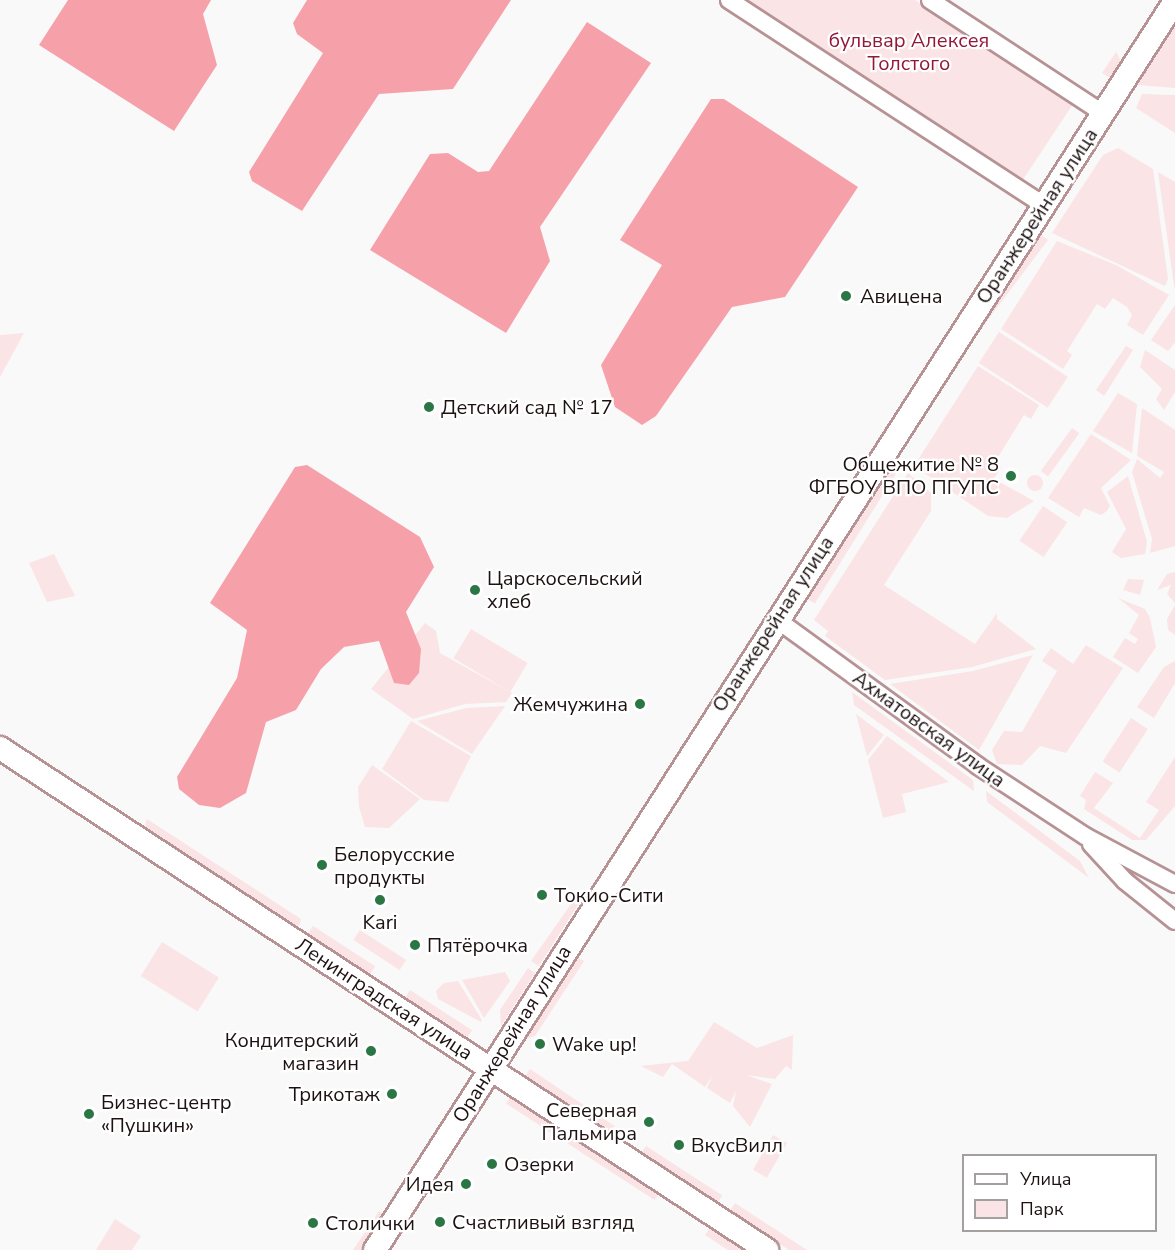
<!DOCTYPE html>
<meta charset="utf-8">
<style>
body{margin:0}
#map{position:relative;width:1175px;height:1250px;overflow:hidden;background:#f9f9f9;font-family:"Nunito Sans",sans-serif}
div>[style]{position:absolute}
.green>*{inset:0;background:#fbe4e5;transform-origin:0 0}
.round{border-radius:50%}
.forest>*{inset:0;background:#f6a1aa}
.roads{filter:drop-shadow(2px 0 #b69295) drop-shadow(-2px 0 #b69295) drop-shadow(0 2px #b69295) drop-shadow(0 -2px #b69295)}
.street>*{height:16px;margin:-8px;padding:0 8px;transform-origin:8px;border-radius:8px;background:#fff}
.secondary>*{height:22px;margin:-11px;padding:0 11px;transform-origin:11px;border-radius:11px;background:#fff}
.dots>*{width:16px;height:16px;translate:-50% -50%;box-sizing:border-box;border:3px solid #fff;border-radius:50%}
span{translate:-50% -50%;white-space:nowrap;text-align:center;line-height:1.15;-webkit-text-stroke:4.5px #fff;paint-order:stroke}
.park-label{font-size:20px;color:#931738}
.street-label{font-size:20px;color:#1d1112}
.poi-label{font-size:20px;color:#1d1112}
.left{translate:0 -50%;text-align:left}
.right{translate:-100% -50%;text-align:right}
.legend{position:absolute;left:962px;top:1154px;width:195px;height:78px;box-sizing:border-box;background:#fff;border:2px solid #a5a0a0;margin:0;padding:8px 10px;list-style:none;font-size:18px;color:#1d1112}
.legend li{display:flex;align-items:center;gap:12px;height:30px}
.legend b{width:30px;border:2px solid #a5a0a0}
</style>
<div id="map">
<div class="green">
<i style="clip-path:polygon(746px 0,915px 0,1073px 104px,1022px 181px)"></i>
<i style="clip-path:polygon(1175px 25px,1175px 88px,1137px 85px)"></i>
<i style="clip-path:polygon(1116px 52px,1121px 61px,1110px 78px,1102px 73px)"></i>
<i style="clip-path:polygon(1142px 94px,1175px 95px,1175px 133px,1136px 108px)"></i>
<i style="clip-path:polygon(1118px 148px,1153px 169px,1168px 279px,1165px 286px,1052px 233px,1103px 155px)"></i>
<i style="clip-path:polygon(1158px 172px,1175px 182px,1175px 289px,1174px 285px)"></i>
<i style="left:1040px;top:234px;width:10px;height:255px;rotate:37deg"></i>
<i style="clip-path:polygon(1057px 241px,1116px 265px,1169px 295px,1143px 335px,1127px 325px,1132px 315px,1127px 307px,1113px 298px,1105px 309px,1097px 304px,1067px 351px,1072px 355px,1063px 369px,1001px 329px)"></i>
<i style="clip-path:polygon(1175px 305px,1175px 342px,1168px 351px,1151px 340px)"></i>
<i style="left:999px;top:332px;width:82px;height:37px;rotate:33deg"></i>
<i style="clip-path:polygon(24px 333px,0 377px,0 335px)"></i>
<i style="clip-path:polygon(1126px 346px,1133px 350px,1104px 396px,1096px 390px)"></i>
<i style="clip-path:polygon(1145px 350px,1175px 370px,1175px 392px,1164px 410px,1156px 399px,1162px 389px,1140px 367px)"></i>
<i style="clip-path:polygon(978px 366px,1039px 405px,1031px 419px,1024px 415px,995px 462px,1001px 467px,994px 479px,1034px 501px,1007px 518px,988px 516px,914px 466px)"></i>
<i style="clip-path:polygon(1118px 393px,1137px 404px,1132px 453px,1093px 431px)"></i>
<i style="clip-path:polygon(1142px 408px,1175px 430px,1175px 546px,1150px 553px,1152px 539px,1132px 472px,1137px 459px,1160px 478px,1164px 472px,1137px 456px)"></i>
<i style="left:1072px;top:428px;width:9px;height:53px;rotate:36deg"></i>
<i style="clip-path:polygon(1091px 434px,1131px 460px,1101px 488px,1110px 506px,1107px 511px,1101px 515px,1084px 508px,1079px 517px,1048px 498px)"></i>
<i style="left:892px;top:463px;width:9px;height:160px;rotate:32deg"></i>
<i style="clip-path:polygon(908px 473px,931px 493px,931px 511px,884px 585px,975px 644px,997px 613px,997px 619px,1036px 649px,972px 667px,885px 680px,825px 636px,828px 631px,814px 620px)"></i>
<i class="round" style="left:1027px;top:475px;width:16px;height:16px"></i>
<i style="clip-path:polygon(1128px 476px,1147px 542px,1145px 554px,1121px 558px,1112px 552px,1126px 529px,1107px 492px)"></i>
<i style="left:1043px;top:506px;width:29px;height:42px;rotate:34deg"></i>
<i style="clip-path:polygon(54px 554px,75px 596px,47px 602px,29px 563px)"></i>
<i style="clip-path:polygon(1175px 572px,1175px 603px,1167px 594px,1171px 585px,1157px 590px,1167px 574px)"></i>
<i style="clip-path:polygon(1128px 579px,1144px 580px,1140px 595px,1123px 590px)"></i>
<i style="clip-path:polygon(1118px 598px,1145px 609px,1150px 618px,1156px 647px,1138px 673px,1113px 657px,1125px 638px,1135px 644px,1138px 639px,1129px 633px,1139px 615px)"></i>
<i style="clip-path:polygon(1175px 605px,1175px 635px,1168px 630px,1167px 619px)"></i>
<i style="clip-path:polygon(425px 623px,436px 631px,440px 653px,512px 693px,506px 702px,465px 704px,413px 719px,371px 689px)"></i>
<i style="left:471px;top:629px;width:66px;height:34px;rotate:31deg"></i>
<i style="clip-path:polygon(1086px 645px,1123px 668px,1066px 753px,1040px 746px,1022px 765px,997px 764px,992px 750px,1004px 731px,1022px 732px,1057px 671px,1042px 661px,1051px 648px,1073px 664px)"></i>
<i style="clip-path:polygon(1033px 655px,979px 750px,890px 684px,973px 671px)"></i>
<i style="clip-path:polygon(1175px 661px,1175px 683px,1154px 718px,1137px 707px,1164px 667px)"></i>
<i style="clip-path:polygon(852px 692px,973px 780px,974px 791px,854px 705px)"></i>
<i style="clip-path:polygon(505px 706px,472px 754px,417px 721px,466px 708px)"></i>
<i style="clip-path:polygon(856px 714px,884px 735px,867px 756px)"></i>
<i style="left:1131px;top:718px;width:20px;height:52px;rotate:33deg"></i>
<i style="clip-path:polygon(411px 721px,471px 756px,448px 802px,424px 800px,382px 769px)"></i>
<i style="clip-path:polygon(887px 736px,949px 782px,902px 794px,906px 812px,883px 818px,868px 760px)"></i>
<i style="clip-path:polygon(1175px 757px,1175px 806px,1146px 840px,1132px 840px,1084px 809px,1086px 800px,1080px 796px,1095px 772px,1113px 783px,1094px 808px,1140px 838px,1159px 810px,1146px 802px)"></i>
<i style="clip-path:polygon(372px 765px,420px 799px,389px 828px,365px 827px,359px 807px,358px 787px)"></i>
<i style="clip-path:polygon(986px 791px,1080px 861px,1089px 878px,987px 802px)"></i>
<i style="clip-path:polygon(147px 819px,301px 919px,300px 924px,295px 928px,144px 829px)"></i>
<i style="clip-path:polygon(583px 897px,539px 966px,531px 961px,571px 904px)"></i>
<i style="left:313px;top:926px;width:74px;height:12px;rotate:33deg"></i>
<i style="left:360px;top:930px;width:55px;height:12px;rotate:33deg"></i>
<i style="left:162px;top:942px;width:67px;height:40px;rotate:32deg"></i>
<i style="clip-path:polygon(577px 957px,584px 961px,535px 1036px,524px 1039px)"></i>
<i style="clip-path:polygon(528px 968px,535px 973px,501px 1026px,500px 1010px)"></i>
<i style="clip-path:polygon(505px 972px,510px 981px,484px 1018px,462px 980px)"></i>
<i style="clip-path:polygon(458px 981px,482px 1020px,481px 1022px,438px 999px,436px 991px,444px 983px)"></i>
<i style="left:410px;top:990px;width:74px;height:11px;rotate:33deg"></i>
<i style="clip-path:polygon(714px 1022px,757px 1048px,793px 1035px,792px 1070px,786px 1066px,775px 1079px,746px 1075px,772px 1084px,750px 1127px,733px 1106px,736px 1091px,730px 1103px,707px 1088px,712px 1076px,705px 1087px,672px 1064px,663px 1077px,641px 1066px,688px 1061px)"></i>
<i style="left:530px;top:1069px;width:102px;height:9px;rotate:34deg"></i>
<i style="left:511px;top:1096px;width:177px;height:9px;rotate:33deg"></i>
<i style="left:773px;top:1135px;width:16px;height:40px;rotate:30deg"></i>
<i style="left:646px;top:1146px;width:91px;height:9px;rotate:33deg"></i>
<i style="clip-path:polygon(735px 1203px,807px 1250px,789px 1250px,730px 1211px)"></i>
<i style="clip-path:polygon(379px 1211px,384px 1214px,361px 1250px,353px 1250px)"></i>
<i style="clip-path:polygon(115px 1219px,141px 1236px,132px 1250px,96px 1250px)"></i>
<i style="clip-path:polygon(711px 1226px,747px 1250px,728px 1250px,705px 1235px)"></i>
</div>
<div class="forest">
<i style="clip-path:polygon(68px 0,211px 0,203px 14px,217px 65px,174px 131px,39px 45px)"></i>
<i style="clip-path:polygon(307px 0,511px 0,453px 89px,379px 94px,302px 211px,252px 181px,249px 172px,323px 53px,297px 34px,293px 23px)"></i>
<i style="clip-path:polygon(587px 22px,651px 63px,540px 227px,550px 261px,506px 333px,370px 250px,430px 154px,448px 153px,478px 172px,489px 171px)"></i>
<i style="clip-path:polygon(711px 99px,724px 99px,858px 187px,785px 297px,732px 307px,656px 416px,642px 425px,615px 407px,601px 365px,662px 265px,620px 240px)"></i>
<i style="clip-path:polygon(307px 465px,420px 537px,434px 567px,406px 612px,421px 649px,419px 673px,409px 685px,394px 683px,379px 641px,344px 647px,321px 669px,296px 710px,266px 722px,246px 793px,220px 808px,199px 805px,179px 789px,177px 777px,237px 678px,247px 630px,210px 603px,295px 467px)"></i>
</div>
<div class="roads">
<div class="street">
<i style="left:729px;top:0;width:375px;rotate:33.1deg"></i>
<i style="left:930px;top:0;width:207px;rotate:33.2deg"></i>
<i style="left:776px;top:619px;width:250px;rotate:36deg"></i>
<i style="left:978px;top:766px;width:128px;rotate:33.2deg"></i>
<i style="left:1085px;top:836px;width:102px;rotate:28.1deg"></i>
<i style="left:1091px;top:844px;width:50px;rotate:47.4deg"></i>
<i style="left:1125px;top:881px;width:64px;rotate:38.7deg"></i>
</div>
<div class="secondary">
<i style="left:0;top:748px;width:917px;rotate:33.2deg"></i>
<i style="left:375px;top:1250px;width:1483px;rotate:-57.36deg"></i>
</div>
</div>
<div class="dots">
<i style="left:846px;top:296px;background:#2a7644"></i>
<i style="left:429px;top:407px;background:#2a7644"></i>
<i style="left:1011px;top:476px;background:#2a7644"></i>
<i style="left:475px;top:590px;background:#2a7644"></i>
<i style="left:640px;top:704px;background:#2a7644"></i>
<i style="left:322px;top:865px;background:#2a7644"></i>
<i style="left:542px;top:895px;background:#2a7644"></i>
<i style="left:380px;top:900px;background:#2a7644"></i>
<i style="left:415px;top:945px;background:#2a7644"></i>
<i style="left:540px;top:1044px;background:#2a7644"></i>
<i style="left:371px;top:1051px;background:#2a7644"></i>
<i style="left:392px;top:1094px;background:#2a7644"></i>
<i style="left:89px;top:1114px;background:#2a7644"></i>
<i style="left:649px;top:1122px;background:#2a7644"></i>
<i style="left:679px;top:1145px;background:#2a7644"></i>
<i style="left:492px;top:1164px;background:#2a7644"></i>
<i style="left:466px;top:1184px;background:#2a7644"></i>
<i style="left:440px;top:1222px;background:#2a7644"></i>
<i style="left:313px;top:1223px;background:#2a7644"></i>
</div>
<div class="park-label">
<span style="left:909px;top:52px">бульвар Алексея<br>Толстого</span>
</div>
<div class="street-label">
<span style="left:1037px;top:216px;rotate:-57deg">Оранжерейная улица</span>
<span style="left:773px;top:624px;rotate:-57deg">Оранжерейная улица</span>
<span style="left:929px;top:729px;rotate:36deg">Ахматовская улица</span>
<span style="left:384px;top:999px;rotate:33deg">Ленинградская улица</span>
<span style="left:512px;top:1034px;rotate:-58deg">Оранжерейная улица</span>
</div>
<div class="poi-label">
<span class="left" style="left:860px;top:296px">Авицена</span>
<span class="left" style="left:441px;top:407px">Детский сад № 17</span>
<span class="right" style="left:999px;top:476px">Общежитие № 8<br>ФГБОУ ВПО ПГУПС</span>
<span class="left" style="left:487px;top:590px">Царскосельский<br>хлеб</span>
<span class="right" style="left:628px;top:704px">Жемчужина</span>
<span class="left" style="left:334px;top:866px">Белорусские<br>продукты</span>
<span class="left" style="left:554px;top:895px">Токио-Сити</span>
<span style="left:380px;top:922px">Kari</span>
<span class="left" style="left:427px;top:945px">Пятёрочка</span>
<span class="right" style="left:359px;top:1052px">Кондитерский<br>магазин</span>
<span class="left" style="left:552px;top:1044px">Wake up!</span>
<span class="right" style="left:380px;top:1094px">Трикотаж</span>
<span class="left" style="left:101px;top:1114px">Бизнес-центр<br>«Пушкин»</span>
<span class="right" style="left:637px;top:1122px">Северная<br>Пальмира</span>
<span class="left" style="left:691px;top:1145px">ВкусВилл</span>
<span class="left" style="left:504px;top:1164px">Озерки</span>
<span class="right" style="left:454px;top:1184px">Идея</span>
<span class="left" style="left:452px;top:1222px">Счастливый взгляд</span>
<span class="left" style="left:325px;top:1223px">Столички</span>
</div>
<ul class="legend">
<li><b style="height:8px;background:#fff"></b>Улица</li>
<li><b style="height:16px;background:#fbe4e5"></b>Парк</li>
</ul>
</div>
